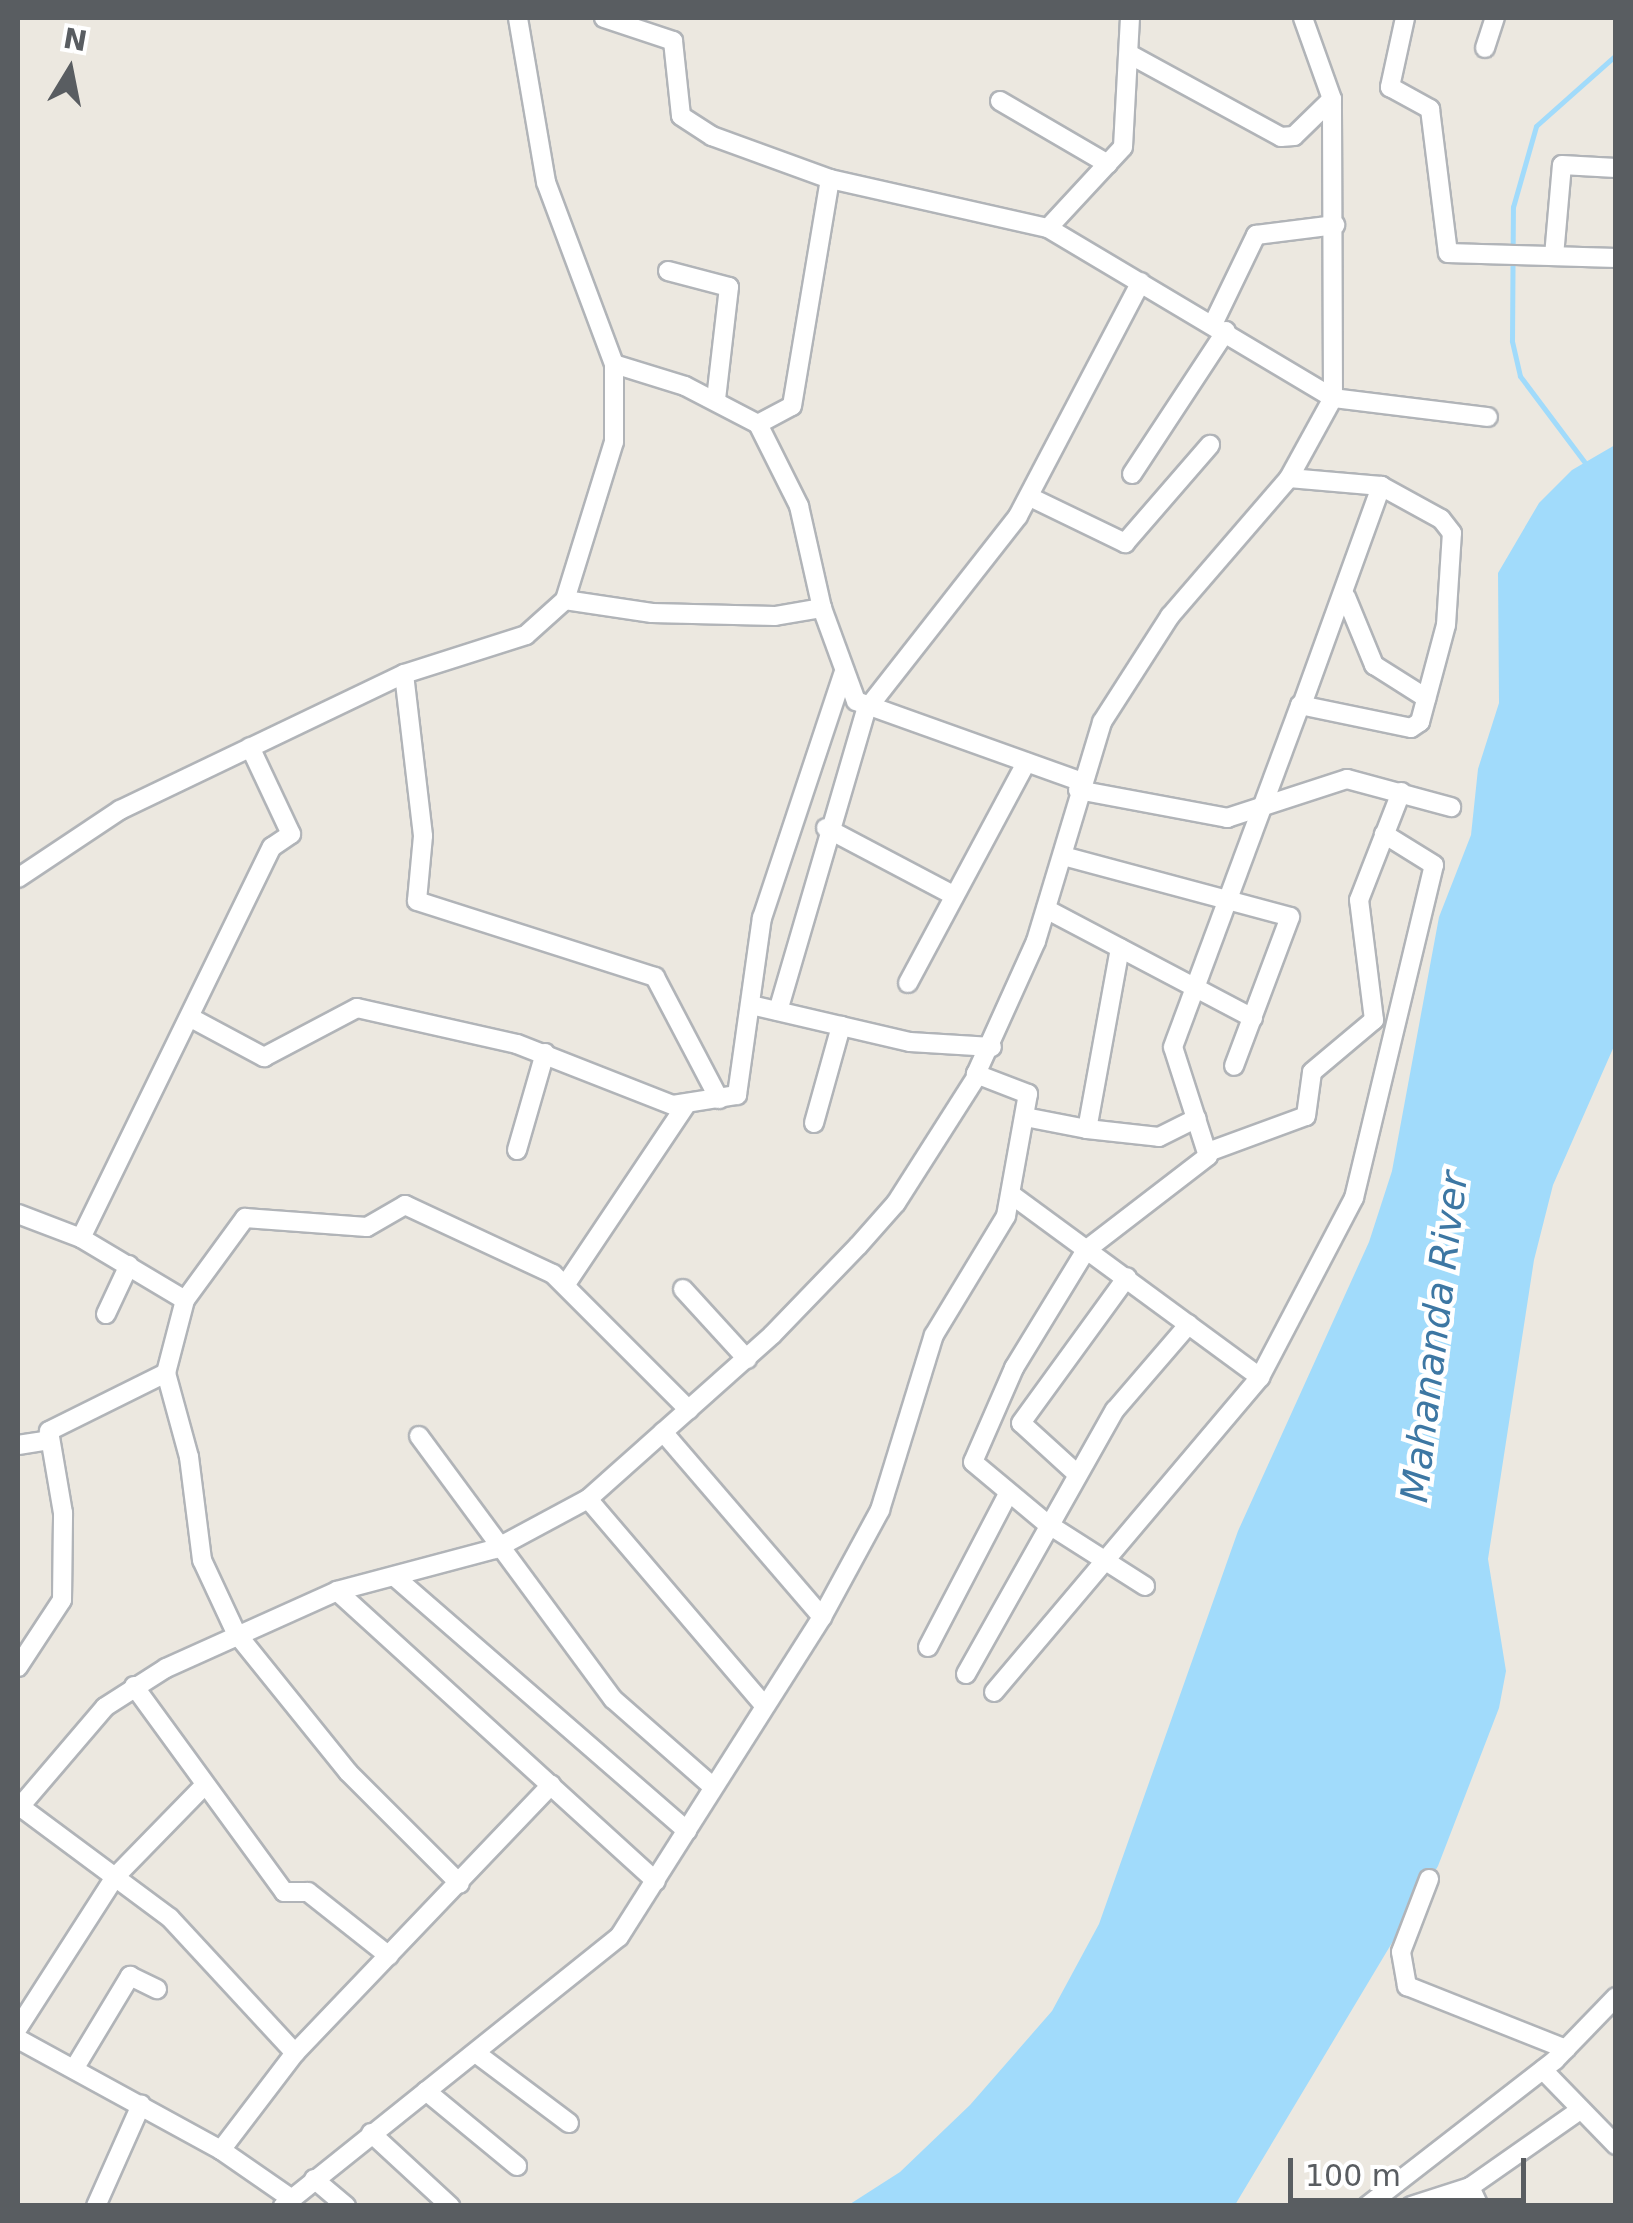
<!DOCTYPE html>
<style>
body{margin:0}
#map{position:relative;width:1633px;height:2223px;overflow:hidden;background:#ece8e0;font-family:"DejaVu Sans",sans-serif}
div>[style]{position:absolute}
.water>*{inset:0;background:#a1dbfb}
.stream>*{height:5px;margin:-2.5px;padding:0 2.5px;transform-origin:2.5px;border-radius:2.5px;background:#a1dbfb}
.roads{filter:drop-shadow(2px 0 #b1b4b8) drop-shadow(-2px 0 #b1b4b8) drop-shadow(0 2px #b1b4b8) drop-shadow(0 -2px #b1b4b8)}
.street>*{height:18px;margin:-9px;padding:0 9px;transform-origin:9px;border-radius:9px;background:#fff}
span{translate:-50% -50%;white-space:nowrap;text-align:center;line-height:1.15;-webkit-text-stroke:9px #fff;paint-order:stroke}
.water-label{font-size:38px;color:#3d77a3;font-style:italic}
.frame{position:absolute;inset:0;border:20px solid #595d61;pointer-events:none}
.north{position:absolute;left:20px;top:20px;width:100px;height:100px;-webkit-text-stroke:8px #fff;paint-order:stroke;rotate:10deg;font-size:28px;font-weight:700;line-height:40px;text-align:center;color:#595d61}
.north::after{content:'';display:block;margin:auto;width:35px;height:45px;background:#595d61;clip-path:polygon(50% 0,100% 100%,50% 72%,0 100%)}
.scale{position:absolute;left:1288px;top:2158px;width:238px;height:45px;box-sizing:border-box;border:5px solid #595d61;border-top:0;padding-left:12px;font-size:30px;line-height:35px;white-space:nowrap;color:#595d61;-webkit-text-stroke:8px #fff;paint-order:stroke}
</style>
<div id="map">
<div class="water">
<i style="clip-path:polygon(1615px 445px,1615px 1044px,1553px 1185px,1534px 1260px,1488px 1559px,1506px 1671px,1499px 1708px,1438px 1866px,1235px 2205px,847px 2206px,900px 2172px,970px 2105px,1052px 2011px,1099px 1924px,1238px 1531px,1369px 1242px,1392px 1171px,1439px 917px,1471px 835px,1478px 769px,1499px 703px,1498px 573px,1539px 503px,1572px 470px)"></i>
</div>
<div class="stream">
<i style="left:1586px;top:464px;width:110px;rotate:-126.9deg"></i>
<i style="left:1520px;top:376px;width:36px;rotate:-103deg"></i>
<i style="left:1512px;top:341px;width:134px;rotate:-89.6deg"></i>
<i style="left:1513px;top:207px;width:84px;rotate:-74.1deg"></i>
<i style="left:1536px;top:126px;width:107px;rotate:-41.6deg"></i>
</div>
<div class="roads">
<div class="street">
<i style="left:604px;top:18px;width:73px;rotate:18.4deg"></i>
<i style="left:673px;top:41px;width:75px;rotate:83.9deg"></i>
<i style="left:681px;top:116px;width:37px;rotate:33deg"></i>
<i style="left:712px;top:136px;width:126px;rotate:20deg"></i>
<i style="left:830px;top:179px;width:223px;rotate:12.7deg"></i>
<i style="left:1048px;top:228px;width:332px;rotate:30.8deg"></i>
<i style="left:1333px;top:398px;width:156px;rotate:7deg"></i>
<i style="left:1405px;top:18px;width:71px;rotate:102.3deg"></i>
<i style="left:1390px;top:87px;width:46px;rotate:28.8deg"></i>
<i style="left:1430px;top:109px;width:145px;rotate:82.9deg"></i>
<i style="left:1448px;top:253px;width:168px;rotate:1.7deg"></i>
<i style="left:1485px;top:48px;width:32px;rotate:-72deg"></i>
<i style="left:1129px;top:54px;width:173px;rotate:28.6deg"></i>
<i style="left:1281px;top:137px;width:13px;rotate:-4deg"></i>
<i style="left:1294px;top:136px;width:53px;rotate:-44.2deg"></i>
<i style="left:1000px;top:101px;width:125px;rotate:30.3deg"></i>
<i style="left:1048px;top:228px;width:110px;rotate:-47.2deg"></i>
<i style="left:1123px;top:147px;width:129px;rotate:-86.9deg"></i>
<i style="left:1554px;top:256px;width:91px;rotate:-85deg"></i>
<i style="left:1562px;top:165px;width:54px;rotate:3.2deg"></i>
<i style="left:668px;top:271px;width:63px;rotate:14.7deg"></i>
<i style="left:729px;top:287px;width:113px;rotate:96.6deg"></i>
<i style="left:1214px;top:322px;width:97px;rotate:-64.2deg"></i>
<i style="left:1256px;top:235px;width:80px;rotate:-7.2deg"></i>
<i style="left:614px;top:364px;width:74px;rotate:17.2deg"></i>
<i style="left:685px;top:386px;width:82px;rotate:27.5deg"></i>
<i style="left:758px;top:424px;width:92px;rotate:63.4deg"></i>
<i style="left:799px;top:506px;width:105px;rotate:77.3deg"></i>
<i style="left:822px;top:608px;width:99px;rotate:69.9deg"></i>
<i style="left:856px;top:701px;width:238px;rotate:19.7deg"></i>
<i style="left:758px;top:424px;width:38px;rotate:-28deg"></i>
<i style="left:792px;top:406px;width:230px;rotate:-80.5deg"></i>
<i style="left:1132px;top:474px;width:171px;rotate:-56.7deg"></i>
<i style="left:1030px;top:497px;width:106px;rotate:25.8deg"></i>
<i style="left:1125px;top:543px;width:130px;rotate:-49.1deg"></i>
<i style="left:1346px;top:597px;width:74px;rotate:67.6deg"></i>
<i style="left:1374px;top:665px;width:62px;rotate:32.4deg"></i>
<i style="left:565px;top:600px;width:88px;rotate:8.5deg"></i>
<i style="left:652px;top:613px;width:123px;rotate:1.4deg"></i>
<i style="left:775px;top:616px;width:48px;rotate:-9.7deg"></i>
<i style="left:404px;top:674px;width:163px;rotate:83.3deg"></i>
<i style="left:423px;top:836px;width:65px;rotate:95.3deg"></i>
<i style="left:417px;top:901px;width:250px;rotate:17.7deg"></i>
<i style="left:655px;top:977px;width:138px;rotate:62.3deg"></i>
<i style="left:1303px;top:702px;width:230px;rotate:-70.1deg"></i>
<i style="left:1078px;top:790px;width:152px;rotate:10.6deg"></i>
<i style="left:1227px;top:818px;width:126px;rotate:-18deg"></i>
<i style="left:1347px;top:779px;width:108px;rotate:15.1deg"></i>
<i style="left:826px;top:828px;width:141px;rotate:27.8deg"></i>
<i style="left:1063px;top:856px;width:235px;rotate:15deg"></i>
<i style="left:1290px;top:917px;width:159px;rotate:110.6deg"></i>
<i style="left:18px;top:878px;width:123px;rotate:-33.7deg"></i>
<i style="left:120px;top:810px;width:315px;rotate:-25.6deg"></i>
<i style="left:404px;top:674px;width:128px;rotate:-17.7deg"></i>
<i style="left:526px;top:635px;width:52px;rotate:-41.9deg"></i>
<i style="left:565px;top:600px;width:165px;rotate:-72.8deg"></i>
<i style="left:614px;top:442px;width:78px;rotate:-90deg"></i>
<i style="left:614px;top:364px;width:194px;rotate:-110.5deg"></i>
<i style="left:546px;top:182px;width:166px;rotate:-99.7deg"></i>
<i style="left:1046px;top:909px;width:234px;rotate:27.8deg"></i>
<i style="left:1120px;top:948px;width:184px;rotate:100.3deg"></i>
<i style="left:1087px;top:1129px;width:72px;rotate:6.3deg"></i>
<i style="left:1159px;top:1137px;width:42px;rotate:-26.6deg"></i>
<i style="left:908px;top:983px;width:250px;rotate:-61.8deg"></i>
<i style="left:751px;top:1005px;width:163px;rotate:13.1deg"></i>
<i style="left:910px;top:1042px;width:82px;rotate:3.5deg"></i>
<i style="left:778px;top:1011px;width:314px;rotate:-73.7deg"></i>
<i style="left:866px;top:710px;width:246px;rotate:-51.9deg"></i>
<i style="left:1018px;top:516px;width:264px;rotate:-62.3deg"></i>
<i style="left:193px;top:1019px;width:81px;rotate:28.2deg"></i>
<i style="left:264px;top:1057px;width:105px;rotate:-27.8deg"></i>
<i style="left:357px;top:1008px;width:164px;rotate:12.7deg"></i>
<i style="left:517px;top:1044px;width:168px;rotate:21.4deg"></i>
<i style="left:673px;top:1105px;width:65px;rotate:-8.9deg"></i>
<i style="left:737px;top:1095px;width:179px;rotate:-82deg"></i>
<i style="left:762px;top:918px;width:257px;rotate:-71.6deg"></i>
<i style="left:1025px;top:1117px;width:63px;rotate:11deg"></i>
<i style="left:814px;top:1123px;width:101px;rotate:-74.4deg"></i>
<i style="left:517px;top:1150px;width:101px;rotate:-73.9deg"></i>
<i style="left:1208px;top:1152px;width:104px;rotate:-20.2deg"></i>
<i style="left:1306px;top:1116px;width:44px;rotate:-82.2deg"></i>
<i style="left:1312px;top:1072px;width:81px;rotate:-40deg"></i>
<i style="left:1374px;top:1020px;width:121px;rotate:-97.1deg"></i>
<i style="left:1359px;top:900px;width:116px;rotate:-68.7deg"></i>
<i style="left:1012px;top:1195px;width:308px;rotate:36.3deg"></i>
<i style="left:18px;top:1214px;width:67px;rotate:20.9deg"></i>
<i style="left:81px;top:1238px;width:121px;rotate:30.8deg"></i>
<i style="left:185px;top:1300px;width:75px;rotate:104.6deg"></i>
<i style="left:166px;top:1373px;width:87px;rotate:74.7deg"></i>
<i style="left:189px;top:1457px;width:104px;rotate:82.8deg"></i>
<i style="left:202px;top:1560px;width:81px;rotate:65deg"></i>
<i style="left:236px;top:1633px;width:179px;rotate:51.1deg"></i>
<i style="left:348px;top:1772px;width:158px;rotate:45deg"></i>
<i style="left:81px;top:1238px;width:435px;rotate:-64deg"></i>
<i style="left:272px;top:847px;width:23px;rotate:-34deg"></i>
<i style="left:291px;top:834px;width:96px;rotate:-115.2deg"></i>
<i style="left:566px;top:1284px;width:214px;rotate:-56.2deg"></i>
<i style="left:683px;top:1289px;width:95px;rotate:47.6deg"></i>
<i style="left:185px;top:1300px;width:102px;rotate:-53.8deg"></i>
<i style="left:245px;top:1218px;width:122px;rotate:4.2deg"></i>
<i style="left:367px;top:1227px;width:44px;rotate:-30.1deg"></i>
<i style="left:405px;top:1205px;width:163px;rotate:25deg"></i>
<i style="left:553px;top:1274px;width:192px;rotate:45deg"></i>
<i style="left:106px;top:1314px;width:54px;rotate:-64.9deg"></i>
<i style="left:663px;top:1432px;width:244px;rotate:49.3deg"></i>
<i style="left:419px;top:1436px;width:327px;rotate:53.6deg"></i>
<i style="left:613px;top:1699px;width:132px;rotate:41.3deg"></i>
<i style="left:18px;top:1445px;width:30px;rotate:-9deg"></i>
<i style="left:1076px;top:1473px;width:74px;rotate:-137.7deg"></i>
<i style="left:1021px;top:1423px;width:180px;rotate:-54deg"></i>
<i style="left:588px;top:1499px;width:272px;rotate:49.5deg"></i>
<i style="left:395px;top:1577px;width:387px;rotate:41deg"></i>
<i style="left:1145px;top:1586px;width:117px;rotate:-147.5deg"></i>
<i style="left:1046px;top:1523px;width:95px;rotate:-140.1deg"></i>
<i style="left:973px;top:1462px;width:103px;rotate:-66.4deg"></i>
<i style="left:1014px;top:1368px;width:138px;rotate:-58.6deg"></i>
<i style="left:1086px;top:1250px;width:154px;rotate:-37.6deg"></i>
<i style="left:1208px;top:1156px;width:114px;rotate:-107.8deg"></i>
<i style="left:1173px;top:1047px;width:365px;rotate:-69.6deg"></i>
<i style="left:1300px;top:705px;width:113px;rotate:11.7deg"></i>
<i style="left:1411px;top:728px;width:11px;rotate:-34deg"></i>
<i style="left:1420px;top:722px;width:100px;rotate:-75deg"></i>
<i style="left:1446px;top:625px;width:92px;rotate:-86.3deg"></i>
<i style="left:1452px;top:533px;width:18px;rotate:-128deg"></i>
<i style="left:1441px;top:519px;width:68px;rotate:-151.2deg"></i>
<i style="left:1381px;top:486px;width:92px;rotate:-175deg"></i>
<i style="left:337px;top:1591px;width:431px;rotate:42.3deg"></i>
<i style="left:928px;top:1647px;width:173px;rotate:-62.4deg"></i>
<i style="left:18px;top:1667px;width:80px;rotate:-56.7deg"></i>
<i style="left:62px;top:1600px;width:87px;rotate:-89.3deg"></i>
<i style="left:63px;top:1513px;width:83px;rotate:-99.7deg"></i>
<i style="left:49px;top:1431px;width:131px;rotate:-26.4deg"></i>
<i style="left:966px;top:1674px;width:303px;rotate:-60.6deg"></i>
<i style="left:1115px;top:1410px;width:113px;rotate:-49.3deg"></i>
<i style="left:134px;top:1686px;width:255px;rotate:53.9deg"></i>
<i style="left:284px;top:1892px;width:24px"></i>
<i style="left:308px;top:1892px;width:103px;rotate:38.3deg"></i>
<i style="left:994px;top:1692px;width:412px;rotate:-49.8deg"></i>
<i style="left:1260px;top:1377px;width:202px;rotate:-62.3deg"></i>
<i style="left:1354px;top:1198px;width:342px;rotate:-76.5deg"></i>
<i style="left:1434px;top:865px;width:59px;rotate:-148.2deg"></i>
<i style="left:18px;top:1805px;width:189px;rotate:36.6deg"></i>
<i style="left:170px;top:1918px;width:184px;rotate:47.2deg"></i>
<i style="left:18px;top:1809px;width:134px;rotate:-49.5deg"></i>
<i style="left:105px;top:1707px;width:72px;rotate:-32.6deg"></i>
<i style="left:166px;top:1668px;width:188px;rotate:-24.2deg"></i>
<i style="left:337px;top:1591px;width:163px;rotate:-14.9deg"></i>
<i style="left:495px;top:1549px;width:106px;rotate:-28.3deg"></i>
<i style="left:588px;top:1499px;width:246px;rotate:-41.7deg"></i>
<i style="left:772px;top:1335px;width:124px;rotate:-46deg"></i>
<i style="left:858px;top:1246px;width:57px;rotate:-48.5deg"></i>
<i style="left:896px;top:1203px;width:151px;rotate:-57.5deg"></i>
<i style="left:1429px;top:1879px;width:78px;rotate:111deg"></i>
<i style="left:1401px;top:1952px;width:35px;rotate:80deg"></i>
<i style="left:1407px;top:1986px;width:171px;rotate:21.6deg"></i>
<i style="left:18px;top:2028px;width:179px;rotate:-57.3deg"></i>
<i style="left:115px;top:1877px;width:124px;rotate:-45.7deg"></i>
<i style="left:18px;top:2039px;width:231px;rotate:28.7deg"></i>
<i style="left:221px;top:2150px;width:83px;rotate:34.7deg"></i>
<i style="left:477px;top:2054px;width:115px;rotate:36.9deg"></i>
<i style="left:74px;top:2069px;width:109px;rotate:-58.9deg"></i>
<i style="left:130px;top:1976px;width:30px;rotate:26deg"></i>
<i style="left:1543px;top:2070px;width:105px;rotate:45.8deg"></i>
<i style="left:426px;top:2091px;width:118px;rotate:39.5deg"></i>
<i style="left:371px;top:2133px;width:108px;rotate:42.7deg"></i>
<i style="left:221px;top:2150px;width:122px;rotate:-52.7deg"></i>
<i style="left:295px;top:2053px;width:371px;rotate:-46.3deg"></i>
<i style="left:314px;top:2179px;width:42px;rotate:40.2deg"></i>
<i style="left:1470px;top:2187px;width:21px;rotate:65deg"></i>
<i style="left:96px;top:2206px;width:111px;rotate:-66deg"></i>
<i style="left:283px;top:2206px;width:430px;rotate:-38.7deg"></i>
<i style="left:619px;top:1937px;width:379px;rotate:-57.6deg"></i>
<i style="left:822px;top:1617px;width:122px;rotate:-61.5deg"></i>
<i style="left:880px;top:1510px;width:183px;rotate:-72.9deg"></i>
<i style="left:934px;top:1335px;width:139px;rotate:-58.8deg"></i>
<i style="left:1006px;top:1216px;width:124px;rotate:-79.8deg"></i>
<i style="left:1028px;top:1094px;width:56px;rotate:-159deg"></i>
<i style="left:976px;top:1074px;width:146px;rotate:-65.7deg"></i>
<i style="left:1036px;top:941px;width:229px;rotate:-73.2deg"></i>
<i style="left:1102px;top:722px;width:126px;rotate:-57.3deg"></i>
<i style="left:1170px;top:616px;width:182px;rotate:-49.2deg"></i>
<i style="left:1289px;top:478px;width:91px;rotate:-61.2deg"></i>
<i style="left:1333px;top:398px;width:299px;rotate:-90.2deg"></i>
<i style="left:1332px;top:99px;width:86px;rotate:-109.7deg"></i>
<i style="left:1367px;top:2206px;width:238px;rotate:-37.8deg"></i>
<i style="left:1555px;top:2060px;width:88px;rotate:-45.9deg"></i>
<i style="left:1411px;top:2206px;width:62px;rotate:-17.9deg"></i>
<i style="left:1470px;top:2187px;width:131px;rotate:-35deg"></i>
</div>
</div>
<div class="water-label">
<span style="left:1435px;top:1337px;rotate:-83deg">Mahananda River</span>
</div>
<div class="frame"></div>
<div class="north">N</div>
<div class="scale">100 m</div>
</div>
